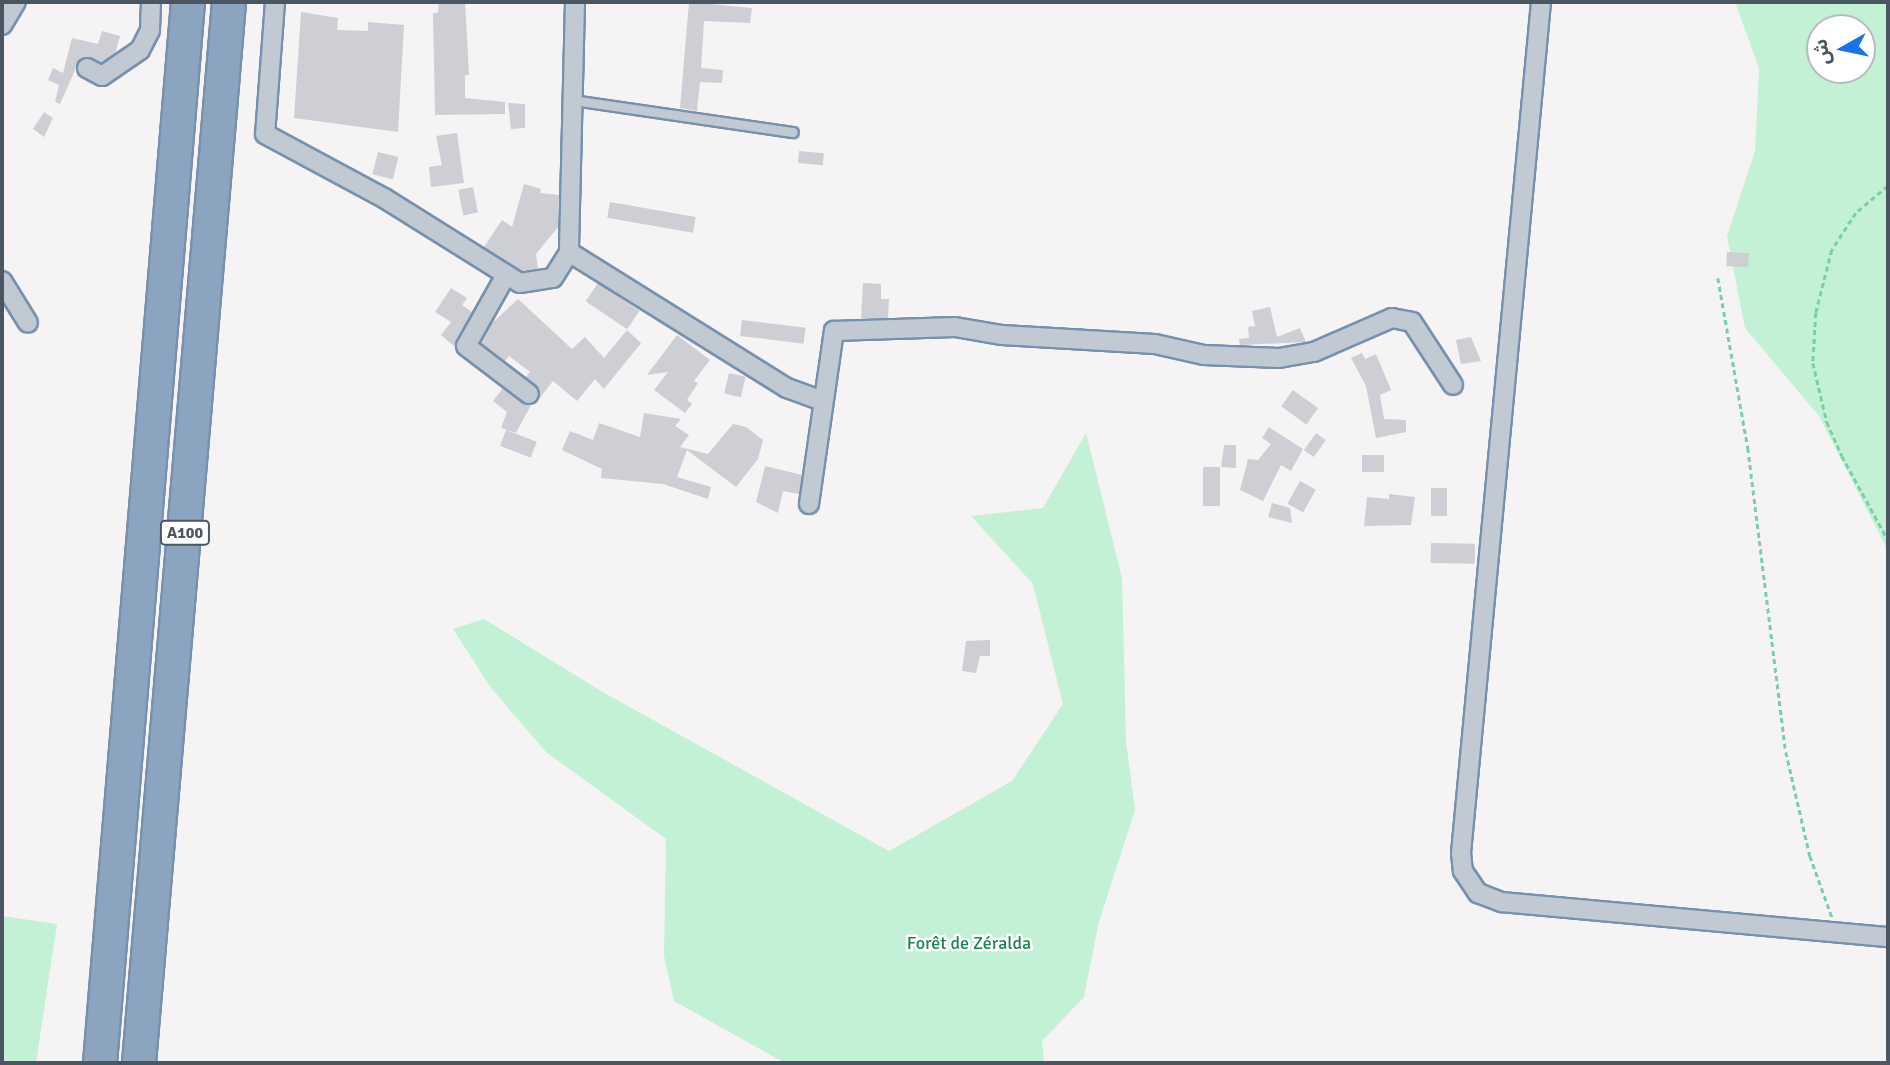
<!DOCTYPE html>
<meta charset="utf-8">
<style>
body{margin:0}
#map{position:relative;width:1890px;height:1065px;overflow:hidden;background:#f5f3f3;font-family:Signika,"Noto Sans Arabic",sans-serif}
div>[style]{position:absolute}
.green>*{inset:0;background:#c3f1d5}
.building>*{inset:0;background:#cdcfd5;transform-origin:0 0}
.path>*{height:2.5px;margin-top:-1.25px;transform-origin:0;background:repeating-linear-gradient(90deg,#7ad0a6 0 5px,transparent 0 8.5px)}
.roads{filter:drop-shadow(2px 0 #7690ad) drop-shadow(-2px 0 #7690ad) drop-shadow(0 2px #7690ad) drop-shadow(0 -2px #7690ad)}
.service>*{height:9px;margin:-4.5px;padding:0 4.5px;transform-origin:4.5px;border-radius:4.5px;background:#c1cad2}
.minor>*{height:18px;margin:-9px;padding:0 9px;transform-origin:9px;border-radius:9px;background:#c1cad2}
.motorway>*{height:32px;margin:-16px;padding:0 16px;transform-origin:16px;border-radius:16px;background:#8ba5c1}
span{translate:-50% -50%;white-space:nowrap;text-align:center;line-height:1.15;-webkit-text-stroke:5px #fff;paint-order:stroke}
.shield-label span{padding:2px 5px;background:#fff;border:2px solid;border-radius:5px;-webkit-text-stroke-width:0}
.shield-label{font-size:16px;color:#4a5661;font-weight:700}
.park-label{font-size:18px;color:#17864f}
.frame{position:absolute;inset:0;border:4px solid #4a5661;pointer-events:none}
.north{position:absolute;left:1806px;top:14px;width:70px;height:70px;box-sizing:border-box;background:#fff;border:2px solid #b7bbc0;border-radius:50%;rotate:261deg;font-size:19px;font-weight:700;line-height:28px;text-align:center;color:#4a5661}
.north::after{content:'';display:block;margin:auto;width:24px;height:32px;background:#1a73e8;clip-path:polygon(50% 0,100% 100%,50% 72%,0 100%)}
</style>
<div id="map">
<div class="green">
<i style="clip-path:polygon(evenodd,1735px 2px,1888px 2px,1888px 551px,1819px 416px,1745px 328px,1727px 236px,1755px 151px,1759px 68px,1735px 2px,1820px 28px,1862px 28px,1862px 70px,1820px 70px,1820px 28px)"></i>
<i style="clip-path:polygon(1086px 433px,1122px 578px,1126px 741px,1135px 810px,1099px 922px,1084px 997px,1042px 1041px,1044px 1063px,785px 1063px,674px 1001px,664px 956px,666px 839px,546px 752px,491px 688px,453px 629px,484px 619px,601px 691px,889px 851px,1012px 781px,1063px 704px,1033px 584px,971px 516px,1043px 508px)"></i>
<i style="clip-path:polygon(2px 916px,57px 924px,36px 1063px,2px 1063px)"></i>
</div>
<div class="building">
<i style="clip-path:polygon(439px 2px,465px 2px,469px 75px,465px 75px,465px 98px,505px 102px,505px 114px,435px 115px,433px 13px,438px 13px)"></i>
<i style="clip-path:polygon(689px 2px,752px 8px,750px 23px,704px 21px,701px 68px,723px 70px,722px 83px,700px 82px,697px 111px,680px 108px)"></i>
<i style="clip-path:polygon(301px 12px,338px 18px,337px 30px,368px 31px,368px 22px,404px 25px,398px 132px,294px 118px)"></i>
<i style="clip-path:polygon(102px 31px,120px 36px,115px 54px,101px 63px,80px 59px,60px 104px,55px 102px,59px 85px,48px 80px,53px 68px,63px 73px,72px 38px,98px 44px)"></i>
<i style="clip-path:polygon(508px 103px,525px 104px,525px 128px,511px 129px)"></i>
<i style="clip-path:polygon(44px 112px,53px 118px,44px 137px,33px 129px)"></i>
<i style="clip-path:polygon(457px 133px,464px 183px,431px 187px,429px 167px,442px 165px,436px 136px)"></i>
<i style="left:799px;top:151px;width:25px;height:12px;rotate:5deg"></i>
<i style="left:378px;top:152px;width:21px;height:23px;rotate:14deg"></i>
<i style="clip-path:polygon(524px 184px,541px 189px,540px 193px,559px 195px,558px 227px,536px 254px,538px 269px,522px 271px,484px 247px,502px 220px,512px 227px)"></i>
<i style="left:473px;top:187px;width:26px;height:15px;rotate:79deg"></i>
<i style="left:610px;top:202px;width:87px;height:16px;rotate:10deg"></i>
<i style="left:1727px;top:252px;width:22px;height:14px;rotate:3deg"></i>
<i style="left:598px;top:283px;width:50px;height:22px;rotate:34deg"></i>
<i style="clip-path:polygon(863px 283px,881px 284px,881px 299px,889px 299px,888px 318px,861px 319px)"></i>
<i style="clip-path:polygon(451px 288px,467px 298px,462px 305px,472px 312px,455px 347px,441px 335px,451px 322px,435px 312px)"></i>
<i style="clip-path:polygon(518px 299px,572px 349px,585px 337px,604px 358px,627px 330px,641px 343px,604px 389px,595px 379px,577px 401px,553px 381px,539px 399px,539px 389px,526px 377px,530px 372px,509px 356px,505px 361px,481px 343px,491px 324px)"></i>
<i style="clip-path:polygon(1270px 307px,1277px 337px,1300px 328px,1306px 342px,1240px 345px,1239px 339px,1249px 338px,1248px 327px,1255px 326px,1252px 311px)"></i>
<i style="left:742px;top:320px;width:64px;height:16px;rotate:7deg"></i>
<i style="clip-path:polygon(677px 335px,710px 360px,694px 381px,698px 383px,687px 400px,692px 404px,685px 413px,654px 390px,668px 372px,647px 375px)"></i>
<i style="clip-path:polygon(1471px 337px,1481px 361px,1461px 364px,1456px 340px)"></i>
<i style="clip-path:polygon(1362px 353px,1365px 359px,1376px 354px,1391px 390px,1380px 395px,1384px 419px,1406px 420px,1406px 432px,1376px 438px,1366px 386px,1351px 358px)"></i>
<i style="left:729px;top:373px;width:17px;height:21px;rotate:13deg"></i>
<i style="clip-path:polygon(503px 388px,531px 405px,516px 433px,501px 428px,507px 412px,493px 401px)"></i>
<i style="left:1293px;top:390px;width:31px;height:20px;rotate:36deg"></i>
<i style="clip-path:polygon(644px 413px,681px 419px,675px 426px,689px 435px,680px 447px,708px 454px,733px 424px,746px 427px,763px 440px,758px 459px,736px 487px,687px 450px,677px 477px,711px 487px,708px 499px,663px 484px,601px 478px,602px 469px,562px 450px,570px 431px,593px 440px,599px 423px,640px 437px)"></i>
<i style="clip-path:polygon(1269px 427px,1303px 449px,1291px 471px,1281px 465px,1263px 501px,1240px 490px,1248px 459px,1258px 460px,1271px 444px,1262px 438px)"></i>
<i style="left:506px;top:430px;width:33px;height:17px;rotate:21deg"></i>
<i style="left:1316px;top:433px;width:12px;height:21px;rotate:35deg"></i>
<i style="clip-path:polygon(1224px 445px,1236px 445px,1236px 468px,1221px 467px)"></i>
<i style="left:1362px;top:455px;width:22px;height:17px"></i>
<i style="clip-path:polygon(765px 466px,802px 475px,799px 494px,783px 491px,778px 513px,756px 502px)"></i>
<i style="left:1203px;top:467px;width:17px;height:39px"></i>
<i style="left:1300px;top:481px;width:18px;height:26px;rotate:29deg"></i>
<i style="left:1431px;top:488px;width:16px;height:28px"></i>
<i style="clip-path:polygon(1389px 494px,1415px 497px,1411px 525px,1364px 526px,1367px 497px,1389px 499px)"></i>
<i style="clip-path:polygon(1272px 503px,1290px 508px,1292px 523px,1268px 517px)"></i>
<i style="left:1431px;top:543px;width:44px;height:20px;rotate:1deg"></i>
<i style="clip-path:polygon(990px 640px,990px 656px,980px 656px,976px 673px,962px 671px,966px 641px)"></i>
</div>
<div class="path">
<i style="left:1888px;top:186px;width:42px;rotate:139.8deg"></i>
<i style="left:1856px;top:213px;width:44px;rotate:123deg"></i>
<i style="left:1832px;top:250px;width:65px;rotate:104.3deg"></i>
<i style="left:1816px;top:313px;width:50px;rotate:93.4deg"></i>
<i style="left:1813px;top:363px;width:61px;rotate:76.7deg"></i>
<i style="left:1827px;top:422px;width:37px;rotate:66deg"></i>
<i style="left:1842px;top:456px;width:96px;rotate:61.3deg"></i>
<i style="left:1718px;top:278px;width:173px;rotate:80deg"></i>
<i style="left:1748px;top:448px;width:306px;rotate:82.9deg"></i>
<i style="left:1786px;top:752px;width:107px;rotate:77deg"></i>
<i style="left:1810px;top:856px;width:65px;rotate:70.2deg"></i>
</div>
<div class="roads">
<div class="service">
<i style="left:573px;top:100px;width:222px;rotate:8.3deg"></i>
</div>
<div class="minor">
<i style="left:275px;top:2px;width:132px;rotate:94.3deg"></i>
<i style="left:265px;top:134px;width:135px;rotate:28.3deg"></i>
<i style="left:384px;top:198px;width:160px;rotate:32deg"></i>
<i style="left:520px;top:283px;width:33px;rotate:-9deg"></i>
<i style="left:553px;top:278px;width:31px;rotate:-58deg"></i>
<i style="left:575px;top:2px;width:250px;rotate:91.4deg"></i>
<i style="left:569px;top:252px;width:257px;rotate:32deg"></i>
<i style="left:787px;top:388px;width:35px;rotate:20deg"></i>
<i style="left:1541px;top:2px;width:855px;rotate:95.37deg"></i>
<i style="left:1461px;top:853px;width:18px;rotate:84deg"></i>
<i style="left:1463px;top:871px;width:27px;rotate:56deg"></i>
<i style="left:1478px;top:893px;width:26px;rotate:21deg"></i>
<i style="left:1502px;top:902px;width:388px;rotate:5.2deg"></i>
<i style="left:2px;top:25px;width:27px;rotate:-59deg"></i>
<i style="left:87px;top:68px;width:17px;rotate:28deg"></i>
<i style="left:102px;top:76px;width:46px;rotate:-34.4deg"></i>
<i style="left:140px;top:50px;width:22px;rotate:-63deg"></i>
<i style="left:150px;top:30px;width:28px;rotate:-88deg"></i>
<i style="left:506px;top:275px;width:81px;rotate:119.4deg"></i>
<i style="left:466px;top:346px;width:79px;rotate:37.3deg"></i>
<i style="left:2px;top:281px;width:49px;rotate:58.2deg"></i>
<i style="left:809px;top:504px;width:175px;rotate:-81.8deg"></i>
<i style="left:834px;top:331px;width:121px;rotate:-1.9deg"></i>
<i style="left:955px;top:327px;width:48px;rotate:9.7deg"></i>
<i style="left:1002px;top:335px;width:153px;rotate:3.4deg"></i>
<i style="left:1155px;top:344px;width:50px;rotate:12.7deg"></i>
<i style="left:1204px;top:355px;width:75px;rotate:2.3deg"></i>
<i style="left:1279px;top:358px;width:36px;rotate:-10deg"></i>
<i style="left:1314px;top:352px;width:85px;rotate:-23.6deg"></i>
<i style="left:1392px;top:318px;width:20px;rotate:11deg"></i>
<i style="left:1412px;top:322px;width:75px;rotate:56.9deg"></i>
</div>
<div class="motorway">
<i style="left:100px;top:1063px;width:1065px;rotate:-85.26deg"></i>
<i style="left:139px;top:1063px;width:1065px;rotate:-85.15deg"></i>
</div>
</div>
<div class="shield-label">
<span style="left:185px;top:533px">A100</span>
</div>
<div class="park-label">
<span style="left:969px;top:943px">Forêt de Zéralda</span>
</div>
<div class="frame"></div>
<div class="north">ش</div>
</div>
